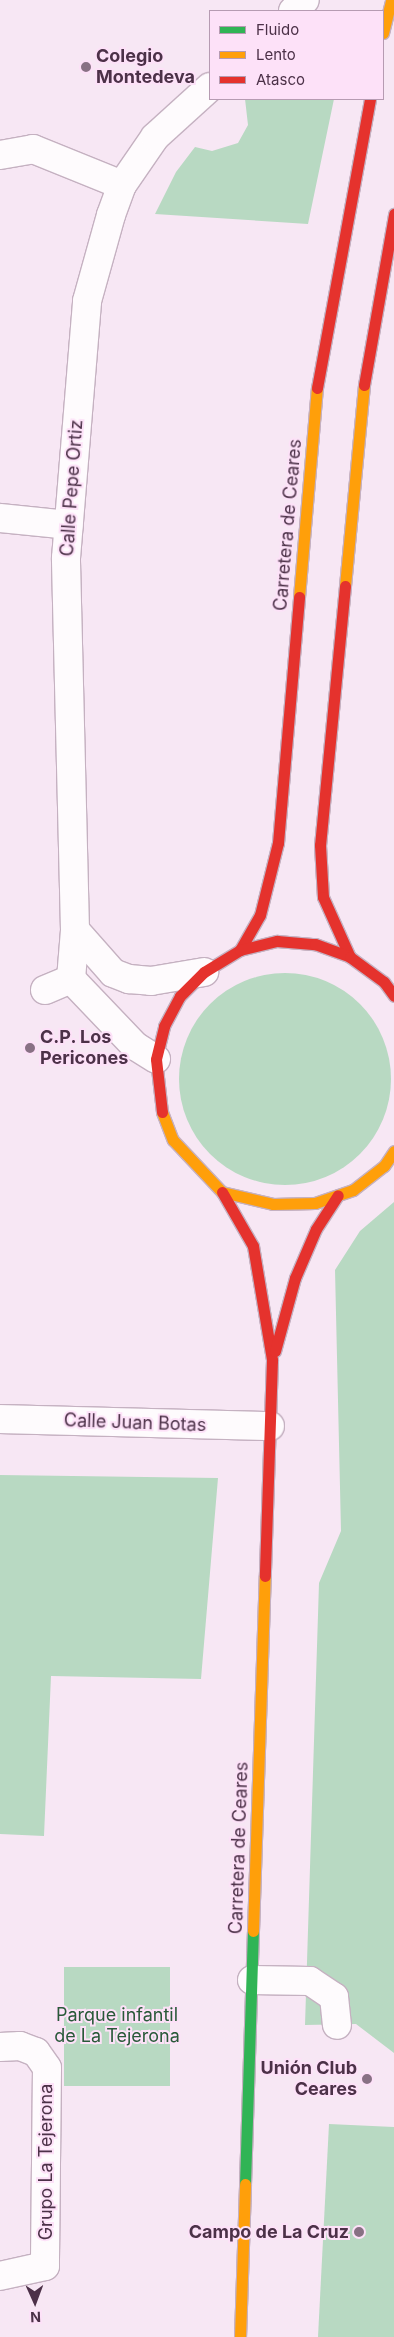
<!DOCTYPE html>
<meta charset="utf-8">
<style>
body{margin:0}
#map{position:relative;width:394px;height:2337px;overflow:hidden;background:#f7e7f4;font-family:Inter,sans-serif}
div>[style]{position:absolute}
.green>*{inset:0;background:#b8d9c2;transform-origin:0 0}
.round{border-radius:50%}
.roads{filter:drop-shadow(1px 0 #c5b1c1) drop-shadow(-1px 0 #c5b1c1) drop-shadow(0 1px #c5b1c1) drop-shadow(0 -1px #c5b1c1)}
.street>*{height:28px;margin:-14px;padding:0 14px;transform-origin:14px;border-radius:14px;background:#fefbfd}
.fast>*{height:11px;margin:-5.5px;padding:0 5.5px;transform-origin:5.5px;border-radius:5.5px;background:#30b455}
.slow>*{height:11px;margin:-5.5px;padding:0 5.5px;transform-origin:5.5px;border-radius:5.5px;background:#ff9f0a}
.jam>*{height:11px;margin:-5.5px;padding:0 5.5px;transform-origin:5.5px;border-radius:5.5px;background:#e5322d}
.dots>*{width:14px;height:14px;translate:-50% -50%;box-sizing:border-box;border:2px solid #fde1f8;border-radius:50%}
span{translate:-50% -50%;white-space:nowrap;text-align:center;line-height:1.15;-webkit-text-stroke:4px #fde1f8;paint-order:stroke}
.poi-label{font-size:18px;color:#4c3148;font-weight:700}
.left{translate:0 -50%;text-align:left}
.right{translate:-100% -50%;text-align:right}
.street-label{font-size:18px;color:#4c3148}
.park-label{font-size:18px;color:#285938}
.legend{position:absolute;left:209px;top:10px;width:175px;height:90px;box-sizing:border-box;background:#fde1f8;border:1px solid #b69bb2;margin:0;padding:6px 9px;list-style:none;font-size:15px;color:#4c3148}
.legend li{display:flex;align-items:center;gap:10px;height:25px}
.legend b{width:25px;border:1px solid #b69bb2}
.north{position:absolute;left:10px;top:2277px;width:50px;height:50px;-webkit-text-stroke:4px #fde1f8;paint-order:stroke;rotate:178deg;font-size:14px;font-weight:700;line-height:20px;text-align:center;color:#4c3148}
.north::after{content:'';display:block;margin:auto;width:18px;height:22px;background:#4c3148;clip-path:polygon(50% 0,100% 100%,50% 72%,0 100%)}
</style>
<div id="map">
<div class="green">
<i style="clip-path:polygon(245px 99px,334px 99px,308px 224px,155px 214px,176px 172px,195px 147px,212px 151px,238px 143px,248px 125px)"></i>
<i class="round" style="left:179px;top:973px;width:212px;height:212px"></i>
<i style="clip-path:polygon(394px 1202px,394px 2053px,356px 2024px,305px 2025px,319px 1583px,341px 1531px,335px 1270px,360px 1231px)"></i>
<i style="clip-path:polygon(0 1475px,218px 1478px,201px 1679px,51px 1676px,44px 1836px,0 1834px)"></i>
<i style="left:64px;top:1967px;width:106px;height:119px"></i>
<i style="clip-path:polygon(329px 2124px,394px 2127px,394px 2337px,318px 2337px)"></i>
</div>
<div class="roads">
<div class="street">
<i style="left:293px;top:11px;width:16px;rotate:-43deg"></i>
<i style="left:0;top:155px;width:34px;rotate:-10deg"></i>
<i style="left:33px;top:149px;width:96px;rotate:22deg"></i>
<i style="left:0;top:518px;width:69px;rotate:5.8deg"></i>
<i style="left:75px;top:930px;width:57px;rotate:48.5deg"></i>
<i style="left:113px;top:973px;width:17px;rotate:21deg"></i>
<i style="left:129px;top:979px;width:22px;rotate:5deg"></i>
<i style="left:151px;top:981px;width:54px;rotate:-9.6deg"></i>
<i style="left:45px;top:990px;width:28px;rotate:-23deg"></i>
<i style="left:156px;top:1059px;width:25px;rotate:-148deg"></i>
<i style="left:135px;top:1046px;width:93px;rotate:-133.7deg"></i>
<i style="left:71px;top:979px;width:49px;rotate:-85.3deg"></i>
<i style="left:75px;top:930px;width:372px;rotate:-91.4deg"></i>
<i style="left:66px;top:558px;width:258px;rotate:-85.3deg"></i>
<i style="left:87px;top:301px;width:89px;rotate:-74.4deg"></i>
<i style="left:111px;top:215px;width:32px;rotate:-70deg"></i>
<i style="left:122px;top:185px;width:58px;rotate:-55.5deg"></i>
<i style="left:155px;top:137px;width:74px;rotate:-42.3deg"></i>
<i style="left:0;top:1419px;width:270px;rotate:1.5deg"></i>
<i style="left:252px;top:1980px;width:58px;rotate:1deg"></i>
<i style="left:310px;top:1981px;width:29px;rotate:34deg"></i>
<i style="left:334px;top:1997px;width:28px;rotate:84deg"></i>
<i style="left:0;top:2047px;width:20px;rotate:-3deg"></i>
<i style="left:20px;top:2046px;width:17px;rotate:21deg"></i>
<i style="left:36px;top:2052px;width:19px;rotate:55deg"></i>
<i style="left:47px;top:2068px;width:198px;rotate:90.6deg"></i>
<i style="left:45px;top:2266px;width:46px;rotate:167.5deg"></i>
</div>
<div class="fast">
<i style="left:245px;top:2184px;width:253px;rotate:-88.2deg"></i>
</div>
<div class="slow">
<i style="left:383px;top:33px;width:34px;rotate:-76deg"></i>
<i style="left:345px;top:586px;width:202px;rotate:-84.6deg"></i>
<i style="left:299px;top:597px;width:210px;rotate:-85.1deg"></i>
<i style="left:162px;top:1112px;width:30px;rotate:69deg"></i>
<i style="left:173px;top:1140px;width:71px;rotate:46.7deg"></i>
<i style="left:222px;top:1192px;width:52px;rotate:13.2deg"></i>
<i style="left:273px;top:1204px;width:42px;rotate:-1.4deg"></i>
<i style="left:315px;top:1203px;width:40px;rotate:-18.9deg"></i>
<i style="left:353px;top:1190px;width:39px;rotate:-38deg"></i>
<i style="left:384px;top:1166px;width:18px;rotate:-56deg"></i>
<i style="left:253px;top:1931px;width:355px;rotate:-88.1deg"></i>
<i style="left:240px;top:2337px;width:153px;rotate:-88.1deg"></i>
</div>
<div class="jam">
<i style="left:364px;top:385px;width:174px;rotate:-80deg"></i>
<i style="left:317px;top:388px;width:294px;rotate:-79.6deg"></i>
<i style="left:345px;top:586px;width:260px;rotate:95.5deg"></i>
<i style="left:320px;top:845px;width:52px;rotate:86.7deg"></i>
<i style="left:323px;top:897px;width:66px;rotate:65.8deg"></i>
<i style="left:240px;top:950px;width:40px;rotate:-60.3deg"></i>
<i style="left:260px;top:915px;width:74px;rotate:-76deg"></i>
<i style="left:278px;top:843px;width:247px;rotate:-85.1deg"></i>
<i style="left:162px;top:1112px;width:53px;rotate:-96.5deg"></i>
<i style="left:156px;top:1059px;width:34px;rotate:-76deg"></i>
<i style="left:164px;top:1026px;width:34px;rotate:-62deg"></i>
<i style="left:180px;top:996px;width:34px;rotate:-45deg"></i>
<i style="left:204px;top:972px;width:42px;rotate:-31.4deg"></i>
<i style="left:240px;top:950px;width:38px;rotate:-14deg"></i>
<i style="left:277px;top:941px;width:38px;rotate:5deg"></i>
<i style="left:315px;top:944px;width:37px;rotate:20deg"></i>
<i style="left:350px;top:957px;width:42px;rotate:36.3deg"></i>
<i style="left:384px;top:982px;width:17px;rotate:54deg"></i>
<i style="left:222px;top:1192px;width:62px;rotate:60.1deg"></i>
<i style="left:253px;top:1246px;width:116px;rotate:80.5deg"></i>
<i style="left:272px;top:1360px;width:216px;rotate:91.9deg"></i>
<i style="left:275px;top:1351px;width:76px;rotate:-74.7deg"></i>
<i style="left:295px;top:1278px;width:53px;rotate:-66.8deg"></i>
<i style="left:316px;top:1229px;width:40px;rotate:-57.1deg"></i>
</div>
</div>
<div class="dots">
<i style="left:86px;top:67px;background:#887184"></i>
<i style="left:30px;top:1048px;background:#887184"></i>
<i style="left:367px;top:2079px;background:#887184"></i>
<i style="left:359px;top:2232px;background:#887184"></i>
</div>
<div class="poi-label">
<span class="left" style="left:96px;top:67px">Colegio<br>Montedeva</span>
<span class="left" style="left:40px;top:1048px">C.P. Los<br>Pericones</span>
<span class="right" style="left:357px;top:2079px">Unión Club<br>Ceares</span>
<span class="right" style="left:349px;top:2232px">Campo de La Cruz</span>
</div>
<div class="street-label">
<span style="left:72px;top:488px;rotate:-86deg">Calle Pepe Ortiz</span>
<span style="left:288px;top:525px;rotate:-85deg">Carretera de Ceares</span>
<span style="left:135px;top:1423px;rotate:2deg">Calle Juan Botas</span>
<span style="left:239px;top:1848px;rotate:-88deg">Carretera de Ceares</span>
<span style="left:46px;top:2162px;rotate:-90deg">Grupo La Tejerona</span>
</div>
<div class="park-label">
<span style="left:117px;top:2026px">Parque infantil<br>de La Tejerona</span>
</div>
<ul class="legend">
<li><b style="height:6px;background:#30b455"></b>Fluido</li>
<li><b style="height:6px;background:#ff9f0a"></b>Lento</li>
<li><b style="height:6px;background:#e5322d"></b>Atasco</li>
</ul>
<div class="north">N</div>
</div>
